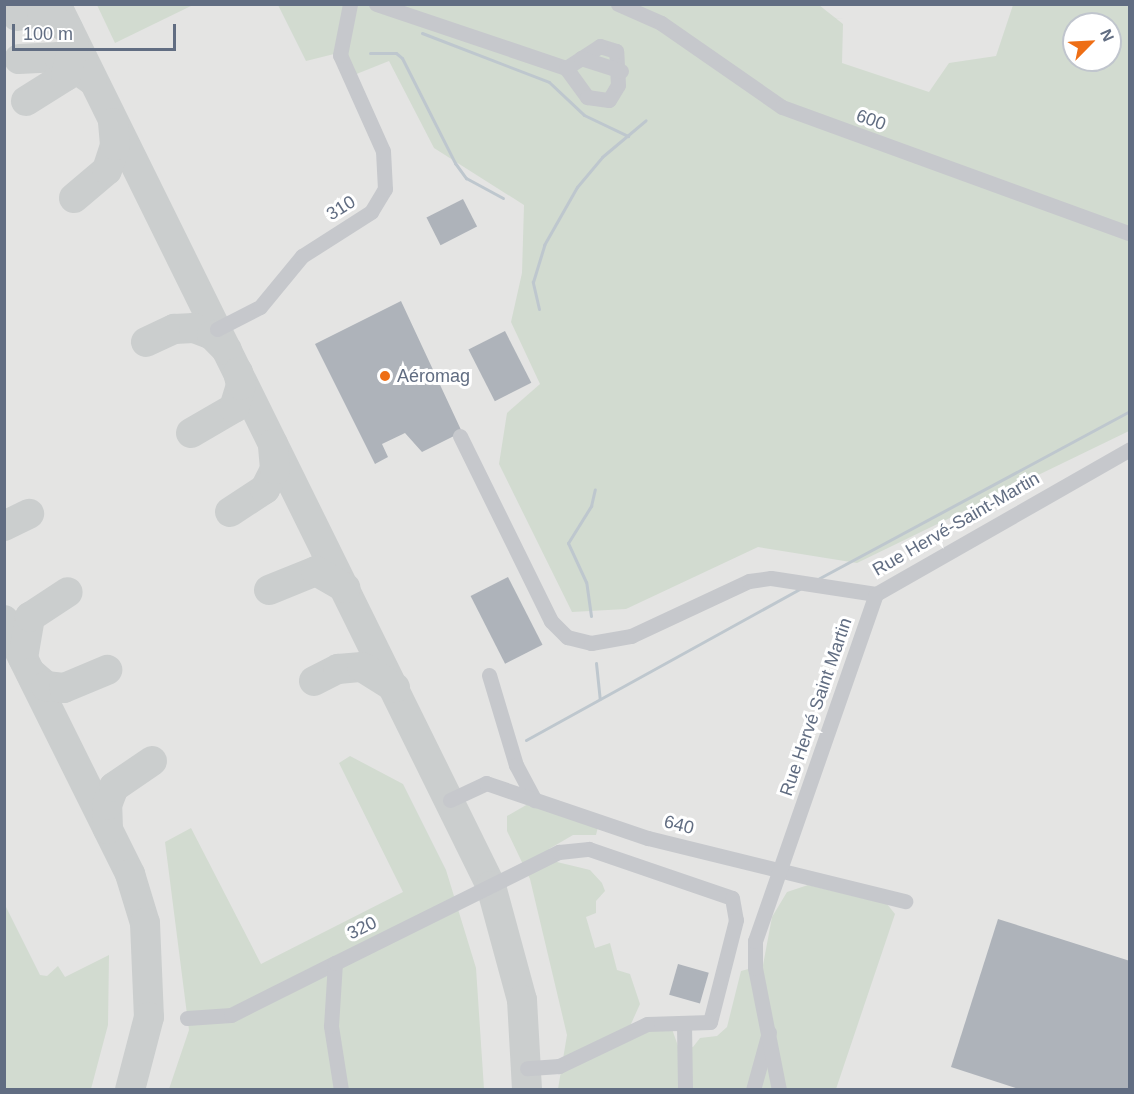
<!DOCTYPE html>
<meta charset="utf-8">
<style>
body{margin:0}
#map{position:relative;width:1134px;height:1094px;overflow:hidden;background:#f3f4ef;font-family:Helvetica,sans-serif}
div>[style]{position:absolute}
.built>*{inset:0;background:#e4e4e3}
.green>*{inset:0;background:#d2dbd0}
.stream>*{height:3px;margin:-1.5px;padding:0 1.5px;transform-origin:1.5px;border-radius:1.5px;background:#bec7ce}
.taxiway>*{height:30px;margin:-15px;padding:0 15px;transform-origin:15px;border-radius:15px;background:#cbcece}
.building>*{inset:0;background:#aeb3ba;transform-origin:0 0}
.minor>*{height:15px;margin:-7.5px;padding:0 7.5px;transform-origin:7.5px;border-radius:7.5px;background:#c6c8cc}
.dots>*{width:16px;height:16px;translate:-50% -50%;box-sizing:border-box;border:3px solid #fff;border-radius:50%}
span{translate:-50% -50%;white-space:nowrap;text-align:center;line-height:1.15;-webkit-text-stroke:6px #fff;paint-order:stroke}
.street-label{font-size:18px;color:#616d82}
.poi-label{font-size:18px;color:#616d82}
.left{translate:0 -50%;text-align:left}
.frame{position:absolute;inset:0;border:6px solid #616d82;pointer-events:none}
.north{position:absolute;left:1062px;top:12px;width:60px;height:60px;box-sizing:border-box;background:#fff;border:2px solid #c0c5cd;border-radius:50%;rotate:66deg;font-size:16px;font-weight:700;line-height:24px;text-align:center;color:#616d82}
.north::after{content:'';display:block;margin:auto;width:21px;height:27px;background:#ee6e15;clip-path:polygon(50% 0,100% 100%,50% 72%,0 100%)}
.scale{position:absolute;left:12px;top:24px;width:164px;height:27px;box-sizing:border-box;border:3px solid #616d82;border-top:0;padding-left:8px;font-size:18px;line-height:21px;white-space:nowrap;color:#616d82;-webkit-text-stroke:4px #fff;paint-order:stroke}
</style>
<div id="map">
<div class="built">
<i style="clip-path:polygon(evenodd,5px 5px,1129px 5px,1129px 1089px,5px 1090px,5px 5px,1074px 24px,1110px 24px,1110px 60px,1074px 60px,1074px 24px)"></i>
</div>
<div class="green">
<i style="clip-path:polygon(97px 5px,193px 5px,115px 43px)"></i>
<i style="clip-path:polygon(evenodd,278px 5px,819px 5px,843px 24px,842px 63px,929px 92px,949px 63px,996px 56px,1013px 5px,1129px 5px,1129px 431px,857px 563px,758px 547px,626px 609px,572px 612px,499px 464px,507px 413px,540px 384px,511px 322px,522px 273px,524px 205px,434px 148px,389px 61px,354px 75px,334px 54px,306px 61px,278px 5px,1074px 24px,1110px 24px,1110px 60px,1074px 60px,1074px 24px)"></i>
<i style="clip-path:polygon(350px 756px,403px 784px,446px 870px,476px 968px,484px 1089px,169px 1089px,189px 1030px,165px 842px,191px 828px,261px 964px,403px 892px,339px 763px)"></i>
<i style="clip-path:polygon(528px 804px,598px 827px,596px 835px,573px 835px,549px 849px,557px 862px,590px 870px,602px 883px,605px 891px,596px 901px,596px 913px,586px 917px,595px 948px,610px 943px,617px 970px,630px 974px,640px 1004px,631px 1024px,672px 1029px,678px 1046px,693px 1047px,700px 1038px,717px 1036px,727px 1027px,741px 971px,763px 965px,772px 917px,787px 892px,808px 885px,887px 904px,895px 914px,836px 1089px,558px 1089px,567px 1035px,530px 879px,507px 831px,507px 816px)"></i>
<i style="clip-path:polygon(5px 905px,40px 975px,47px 976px,58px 966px,65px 977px,109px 955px,108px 1025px,91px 1089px,5px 1089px)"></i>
</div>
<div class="stream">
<i style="left:422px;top:33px;width:136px;rotate:21.1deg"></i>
<i style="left:549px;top:82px;width:48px;rotate:43.3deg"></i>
<i style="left:584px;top:115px;width:49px;rotate:25.5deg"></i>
<i style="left:370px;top:53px;width:26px"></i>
<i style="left:396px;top:53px;width:8px;rotate:40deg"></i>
<i style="left:402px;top:58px;width:118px;rotate:63.2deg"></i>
<i style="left:455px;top:163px;width:19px;rotate:54deg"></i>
<i style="left:466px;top:178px;width:42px;rotate:28.4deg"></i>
<i style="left:539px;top:309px;width:28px;rotate:-103deg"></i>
<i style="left:533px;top:282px;width:39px;rotate:-73deg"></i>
<i style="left:544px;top:245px;width:67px;rotate:-60.4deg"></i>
<i style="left:577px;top:187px;width:39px;rotate:-50deg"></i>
<i style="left:602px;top:157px;width:57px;rotate:-40.1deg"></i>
<i style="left:816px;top:580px;width:357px;rotate:-28.3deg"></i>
<i style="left:591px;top:616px;width:34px;rotate:-98deg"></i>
<i style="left:586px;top:582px;width:43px;rotate:-114.8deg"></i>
<i style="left:568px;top:543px;width:44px;rotate:-58.1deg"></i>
<i style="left:591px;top:506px;width:17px;rotate:-77deg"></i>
<i style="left:596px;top:663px;width:36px;rotate:84deg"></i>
<i style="left:526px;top:740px;width:313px;rotate:-28.9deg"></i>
</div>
<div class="taxiway">
<i style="left:56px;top:4px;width:983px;rotate:63.75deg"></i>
<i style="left:491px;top:886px;width:118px;rotate:74.8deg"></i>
<i style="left:522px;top:1000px;width:90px;rotate:86.8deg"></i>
<i style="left:17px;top:16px;width:25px;rotate:-9deg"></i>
<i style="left:42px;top:12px;width:31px;rotate:33deg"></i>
<i style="left:19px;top:59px;width:40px;rotate:-2.9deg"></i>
<i style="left:59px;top:57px;width:40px;rotate:34.9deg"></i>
<i style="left:26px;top:101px;width:47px;rotate:-32deg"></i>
<i style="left:66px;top:76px;width:32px;rotate:-76deg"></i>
<i style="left:74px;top:198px;width:43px;rotate:-40.3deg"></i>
<i style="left:107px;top:170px;width:26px;rotate:-72deg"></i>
<i style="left:115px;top:145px;width:22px;rotate:-95deg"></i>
<i style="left:146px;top:342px;width:31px;rotate:-25deg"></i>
<i style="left:174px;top:329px;width:20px;rotate:-3deg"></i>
<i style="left:194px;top:328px;width:19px;rotate:21deg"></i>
<i style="left:212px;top:335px;width:21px;rotate:45deg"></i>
<i style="left:191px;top:433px;width:50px;rotate:-30.2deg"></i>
<i style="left:234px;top:408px;width:24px;rotate:-73deg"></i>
<i style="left:241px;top:385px;width:13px;rotate:-103deg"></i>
<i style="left:230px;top:512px;width:42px;rotate:-33.3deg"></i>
<i style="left:265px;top:489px;width:22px;rotate:-63deg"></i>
<i style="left:275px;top:469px;width:25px;rotate:-95deg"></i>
<i style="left:4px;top:526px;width:28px;rotate:-26deg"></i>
<i style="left:269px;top:590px;width:51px;rotate:-22deg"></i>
<i style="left:316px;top:571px;width:34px;rotate:30deg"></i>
<i style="left:4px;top:620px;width:284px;rotate:63.6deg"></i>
<i style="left:130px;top:874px;width:51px;rotate:73deg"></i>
<i style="left:145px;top:923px;width:94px;rotate:87.6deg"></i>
<i style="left:149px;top:1017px;width:75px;rotate:104.6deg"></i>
<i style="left:23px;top:658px;width:42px;rotate:-80.3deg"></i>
<i style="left:30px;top:617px;width:45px;rotate:-33.3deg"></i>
<i style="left:31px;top:673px;width:20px;rotate:41deg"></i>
<i style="left:46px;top:686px;width:18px;rotate:6deg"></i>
<i style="left:64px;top:688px;width:47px;rotate:-22.7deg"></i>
<i style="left:314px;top:681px;width:27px;rotate:-27deg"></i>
<i style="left:338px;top:669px;width:24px;rotate:-5deg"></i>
<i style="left:362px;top:667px;width:39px;rotate:32deg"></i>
<i style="left:108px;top:829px;width:24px;rotate:-92deg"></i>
<i style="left:107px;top:805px;width:19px;rotate:-69deg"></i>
<i style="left:114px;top:787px;width:46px;rotate:-34.4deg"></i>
</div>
<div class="building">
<i style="left:463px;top:199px;width:31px;height:41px;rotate:63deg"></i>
<i style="clip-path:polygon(401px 301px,462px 432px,422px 452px,405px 433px,382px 444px,388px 457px,375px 464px,315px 344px)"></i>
<i style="left:505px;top:331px;width:58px;height:41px;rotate:63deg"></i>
<i style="left:508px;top:577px;width:76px;height:42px;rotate:63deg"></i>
<i style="clip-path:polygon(998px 919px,1130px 961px,1130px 1090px,1022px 1090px,951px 1067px)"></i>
<i style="left:678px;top:964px;width:32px;height:32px;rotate:16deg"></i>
</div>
<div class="minor">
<i style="left:376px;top:4px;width:200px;rotate:18.6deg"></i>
<i style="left:566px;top:68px;width:36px;rotate:54deg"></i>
<i style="left:587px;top:97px;width:22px;rotate:8deg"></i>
<i style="left:609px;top:100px;width:17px;rotate:-59deg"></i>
<i style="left:618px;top:85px;width:34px;rotate:-93deg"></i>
<i style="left:616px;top:51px;width:17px;rotate:-163deg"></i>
<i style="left:600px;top:46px;width:40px;rotate:147.1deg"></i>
<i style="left:618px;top:4px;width:47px;rotate:23.8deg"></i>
<i style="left:661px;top:23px;width:147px;rotate:34.8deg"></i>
<i style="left:782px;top:107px;width:370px;rotate:20deg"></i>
<i style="left:581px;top:58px;width:42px;rotate:18deg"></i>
<i style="left:217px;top:329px;width:48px;rotate:-27.1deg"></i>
<i style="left:260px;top:307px;width:66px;rotate:-50.5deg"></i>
<i style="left:302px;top:256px;width:82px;rotate:-32.5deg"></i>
<i style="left:371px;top:212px;width:27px;rotate:-59deg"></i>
<i style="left:385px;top:189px;width:38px;rotate:-93deg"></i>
<i style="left:383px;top:151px;width:105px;rotate:-114.1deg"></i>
<i style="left:340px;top:55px;width:52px;rotate:-78.9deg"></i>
<i style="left:460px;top:436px;width:206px;rotate:63.8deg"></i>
<i style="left:551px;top:621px;width:23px;rotate:45deg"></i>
<i style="left:567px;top:637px;width:25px;rotate:14deg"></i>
<i style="left:591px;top:643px;width:41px;rotate:-9.9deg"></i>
<i style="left:631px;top:636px;width:130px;rotate:-25deg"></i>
<i style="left:749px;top:581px;width:22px;rotate:-8deg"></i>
<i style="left:771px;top:578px;width:106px;rotate:8.7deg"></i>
<i style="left:876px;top:594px;width:292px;rotate:-29.7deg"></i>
<i style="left:489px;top:675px;width:94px;rotate:73.3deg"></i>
<i style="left:516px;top:765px;width:40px;rotate:62deg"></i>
<i style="left:450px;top:800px;width:40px;rotate:-25deg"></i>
<i style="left:486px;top:783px;width:171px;rotate:18.8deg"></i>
<i style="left:648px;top:838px;width:265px;rotate:13.8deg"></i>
<i style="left:187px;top:1018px;width:44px;rotate:-3.9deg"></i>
<i style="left:231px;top:1015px;width:116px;rotate:-26.6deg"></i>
<i style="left:684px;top:1024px;width:66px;rotate:89.1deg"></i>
<i style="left:341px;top:1090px;width:65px;rotate:-98.9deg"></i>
<i style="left:331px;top:1026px;width:63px;rotate:-86.4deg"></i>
<i style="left:335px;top:963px;width:250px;rotate:-26.4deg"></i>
<i style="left:559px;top:852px;width:30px;rotate:-6deg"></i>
<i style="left:589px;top:849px;width:151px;rotate:18.9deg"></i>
<i style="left:732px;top:898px;width:22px;rotate:80deg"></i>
<i style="left:736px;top:920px;width:105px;rotate:104.3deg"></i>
<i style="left:710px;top:1022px;width:63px;rotate:178.2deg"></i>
<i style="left:647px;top:1024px;width:98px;rotate:154.5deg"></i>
<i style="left:559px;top:1066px;width:32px;rotate:176deg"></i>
<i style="left:753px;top:1090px;width:60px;rotate:-74.6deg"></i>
<i style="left:779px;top:1090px;width:124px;rotate:-101.1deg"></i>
<i style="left:755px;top:968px;width:27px;rotate:-90deg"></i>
<i style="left:755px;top:941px;width:367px;rotate:-70.8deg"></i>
</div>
<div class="dots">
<i style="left:385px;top:376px;background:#ee6e15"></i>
</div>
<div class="street-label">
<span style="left:871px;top:120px;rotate:20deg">600</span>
<span style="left:341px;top:208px;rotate:-32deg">310</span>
<span style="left:956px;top:524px;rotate:-30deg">Rue Hervé-Saint-Martin</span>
<span style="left:816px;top:707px;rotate:-71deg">Rue Hervé Saint Martin</span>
<span style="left:679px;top:825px;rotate:14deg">640</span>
<span style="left:362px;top:928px;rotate:-26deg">320</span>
</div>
<div class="poi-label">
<span class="left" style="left:397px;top:376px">Aéromag</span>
</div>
<div class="frame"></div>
<div class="north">N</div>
<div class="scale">100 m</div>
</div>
